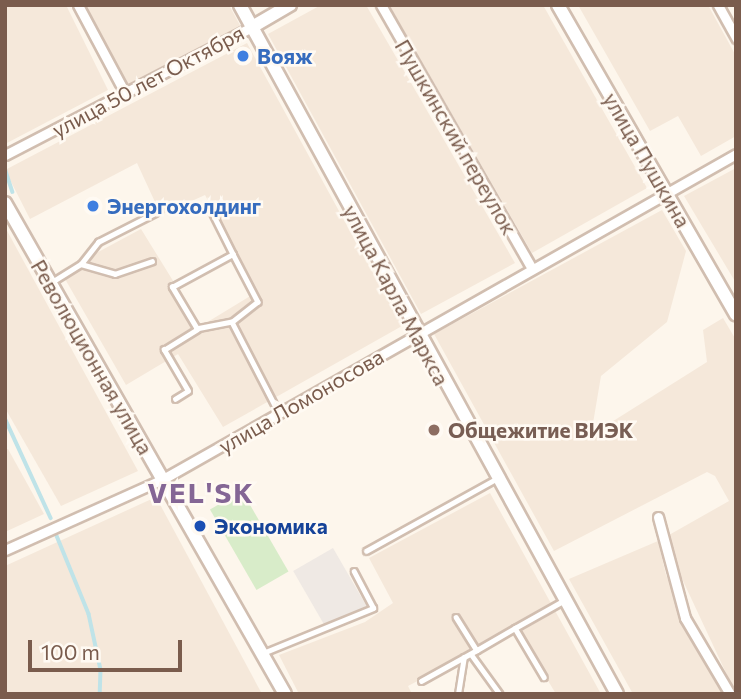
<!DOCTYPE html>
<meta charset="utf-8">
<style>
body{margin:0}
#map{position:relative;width:741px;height:699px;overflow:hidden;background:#fdf6ec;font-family:Commissioner,sans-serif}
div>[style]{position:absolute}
.residential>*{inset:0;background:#f5e8da}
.industrial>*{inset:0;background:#efe9e4;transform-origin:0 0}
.green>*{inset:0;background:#d8ecc9;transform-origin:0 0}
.stream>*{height:3.5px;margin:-1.75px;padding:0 1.75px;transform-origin:1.75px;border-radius:1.75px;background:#bfe3e8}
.roads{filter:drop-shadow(2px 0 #d1beb0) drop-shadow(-2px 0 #d1beb0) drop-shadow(0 2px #d1beb0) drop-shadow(0 -2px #d1beb0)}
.lane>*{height:4.5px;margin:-2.25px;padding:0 2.25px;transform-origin:2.25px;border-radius:2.25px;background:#fff}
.street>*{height:9px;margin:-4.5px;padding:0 4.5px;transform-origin:4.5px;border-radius:4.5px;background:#fff}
.secondary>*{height:12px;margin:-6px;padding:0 6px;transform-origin:6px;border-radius:6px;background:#fff}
.dots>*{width:19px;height:19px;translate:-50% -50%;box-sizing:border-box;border:4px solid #fffaf3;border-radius:50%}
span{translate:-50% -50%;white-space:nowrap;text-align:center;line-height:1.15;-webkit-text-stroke:5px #fffaf3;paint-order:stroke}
.shop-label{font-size:21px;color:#366cbe;font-weight:700}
.left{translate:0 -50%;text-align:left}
.street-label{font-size:21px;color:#7a5c4d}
.education-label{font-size:21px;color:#785e54;font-weight:700}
.transit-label{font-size:21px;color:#164399;font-weight:700}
.district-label{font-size:28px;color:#846695;font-weight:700;letter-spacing:2px}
.frame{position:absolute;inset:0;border:7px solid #7a5c4d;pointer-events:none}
.scale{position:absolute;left:28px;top:640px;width:154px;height:32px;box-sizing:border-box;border:4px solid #7a5c4d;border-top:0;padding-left:9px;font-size:21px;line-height:24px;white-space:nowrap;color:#7a5c4d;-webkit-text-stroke:5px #fffaf3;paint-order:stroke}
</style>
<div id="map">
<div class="residential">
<i style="clip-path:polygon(5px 5px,66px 5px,108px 90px,5px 144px)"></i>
<i style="clip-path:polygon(83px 5px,229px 5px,242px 29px,125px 89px)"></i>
<i style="clip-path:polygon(321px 5px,366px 5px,515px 263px,421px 314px,268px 34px)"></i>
<i style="clip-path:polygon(389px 5px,543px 5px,647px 188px,532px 253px)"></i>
<i style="clip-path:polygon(578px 5px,708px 5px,736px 56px,736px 136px,701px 156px,678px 116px,650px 131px)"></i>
<i style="clip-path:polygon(247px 43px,402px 326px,223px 427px,178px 354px,126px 385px,61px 272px,141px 229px,201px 326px,257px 292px,205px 195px,161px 215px,137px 163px,30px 219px,5px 170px)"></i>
<i style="clip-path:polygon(736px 168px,736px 283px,684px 196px)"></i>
<i style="clip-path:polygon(662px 210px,686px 251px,667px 322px,601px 376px,591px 435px,707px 362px,703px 330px,723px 318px,736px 340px,734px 690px,677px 568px,669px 535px,729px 501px,715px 476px,707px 472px,554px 551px,434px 334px)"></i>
<i style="clip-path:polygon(5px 227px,138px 471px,61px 506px,5px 408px)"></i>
<i style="clip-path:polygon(8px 449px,44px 514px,5px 532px,5px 450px)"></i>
<i style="clip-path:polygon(490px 493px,601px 694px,556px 694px,517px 629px,408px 686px,412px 694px,299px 694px,279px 655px,365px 622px,393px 603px,369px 558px)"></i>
<i style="clip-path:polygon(156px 497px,262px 694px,5px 694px,5px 566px)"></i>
<i style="clip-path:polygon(658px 541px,666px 575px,725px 694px,633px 694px,569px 579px)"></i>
</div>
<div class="industrial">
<i style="left:333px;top:548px;width:67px;height:46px;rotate:60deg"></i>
</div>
<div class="green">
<i style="left:242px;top:491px;width:93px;height:37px;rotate:60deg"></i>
</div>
<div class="stream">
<i style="left:5px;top:168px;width:25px;rotate:72deg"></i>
<i style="left:5px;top:418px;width:110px;rotate:65.3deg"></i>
<i style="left:57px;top:536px;width:84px;rotate:67.7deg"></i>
<i style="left:89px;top:614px;width:57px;rotate:77.9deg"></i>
<i style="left:101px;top:670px;width:24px;rotate:92deg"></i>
</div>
<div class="roads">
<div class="lane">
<i style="left:210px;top:208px;width:51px;rotate:63.4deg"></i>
<i style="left:81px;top:264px;width:28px;rotate:-52deg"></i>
<i style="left:98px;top:242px;width:64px;rotate:-27deg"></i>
<i style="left:52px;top:282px;width:34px;rotate:-32deg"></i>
<i style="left:81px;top:264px;width:35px;rotate:16deg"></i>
<i style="left:115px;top:274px;width:39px;rotate:-19deg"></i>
<i style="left:232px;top:322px;width:36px;rotate:169deg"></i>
<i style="left:197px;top:329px;width:49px;rotate:-120.8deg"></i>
<i style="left:172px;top:287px;width:69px;rotate:-28.4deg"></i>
<i style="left:233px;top:254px;width:54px;rotate:62.5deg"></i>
<i style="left:258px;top:302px;width:33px;rotate:142deg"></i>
<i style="left:232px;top:322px;width:102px;rotate:62.7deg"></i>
<i style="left:175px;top:399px;width:15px;rotate:-32deg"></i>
<i style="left:188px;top:391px;width:48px;rotate:-120.3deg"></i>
<i style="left:164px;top:350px;width:39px;rotate:-32deg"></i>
<i style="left:366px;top:551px;width:149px;rotate:-29deg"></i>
<i style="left:456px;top:617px;width:39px;rotate:58deg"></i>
<i style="left:477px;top:650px;width:44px;rotate:-30.1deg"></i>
<i style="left:515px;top:628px;width:57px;rotate:59.4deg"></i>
<i style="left:515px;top:628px;width:55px;rotate:-29.4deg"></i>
<i style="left:263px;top:653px;width:119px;rotate:-22.2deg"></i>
<i style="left:373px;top:608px;width:41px;rotate:-117.8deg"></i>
<i style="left:471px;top:654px;width:49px;rotate:54.1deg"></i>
<i style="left:421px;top:681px;width:64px;rotate:-29deg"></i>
<i style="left:458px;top:694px;width:37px;rotate:-81deg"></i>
</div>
<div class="street">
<i style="left:78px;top:5px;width:100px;rotate:61.9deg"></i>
<i style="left:381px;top:5px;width:304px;rotate:60.2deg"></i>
<i style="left:718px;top:5px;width:38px;rotate:61deg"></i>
<i style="left:5px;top:155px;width:278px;rotate:-27.4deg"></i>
<i style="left:658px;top:517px;width:105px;rotate:75deg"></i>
<i style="left:685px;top:618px;width:88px;rotate:59.4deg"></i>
<i style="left:5px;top:550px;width:173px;rotate:-24.2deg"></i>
<i style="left:163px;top:479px;width:659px;rotate:-29.56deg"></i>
</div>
<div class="secondary">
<i style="left:240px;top:5px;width:785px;rotate:61.31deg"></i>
<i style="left:558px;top:5px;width:357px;rotate:60.1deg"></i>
<i style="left:252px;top:27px;width:44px;rotate:-30.1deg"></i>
<i style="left:5px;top:203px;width:565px;rotate:60.31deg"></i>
</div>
</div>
<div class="dots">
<i style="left:243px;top:56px;background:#3f7fe0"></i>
<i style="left:93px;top:206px;background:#3f7fe0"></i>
<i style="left:434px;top:430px;background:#8d6e63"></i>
<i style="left:200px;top:526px;background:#1a4fb4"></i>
</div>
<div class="shop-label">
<span class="left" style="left:257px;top:56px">Вояж</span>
<span class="left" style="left:107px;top:206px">Энергохолдинг</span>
</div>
<div class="street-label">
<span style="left:148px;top:81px;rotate:-28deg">улица 50 лет Октября</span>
<span style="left:456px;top:137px;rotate:60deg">Пушкинский переулок</span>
<span style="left:647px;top:160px;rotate:60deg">улица Пушкина</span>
<span style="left:396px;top:295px;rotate:62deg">улица Карла Маркса</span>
<span style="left:92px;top:357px;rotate:60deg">Революционная улица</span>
<span style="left:301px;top:401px;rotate:-30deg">улица Ломоносова</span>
</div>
<div class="education-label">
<span class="left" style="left:448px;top:430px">Общежитие ВИЭК</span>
</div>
<div class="transit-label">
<span class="left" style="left:214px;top:526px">Экономика</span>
</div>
<div class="district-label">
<span style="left:201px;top:492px">VEL'SK</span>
</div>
<div class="frame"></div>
<div class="scale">100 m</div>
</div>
